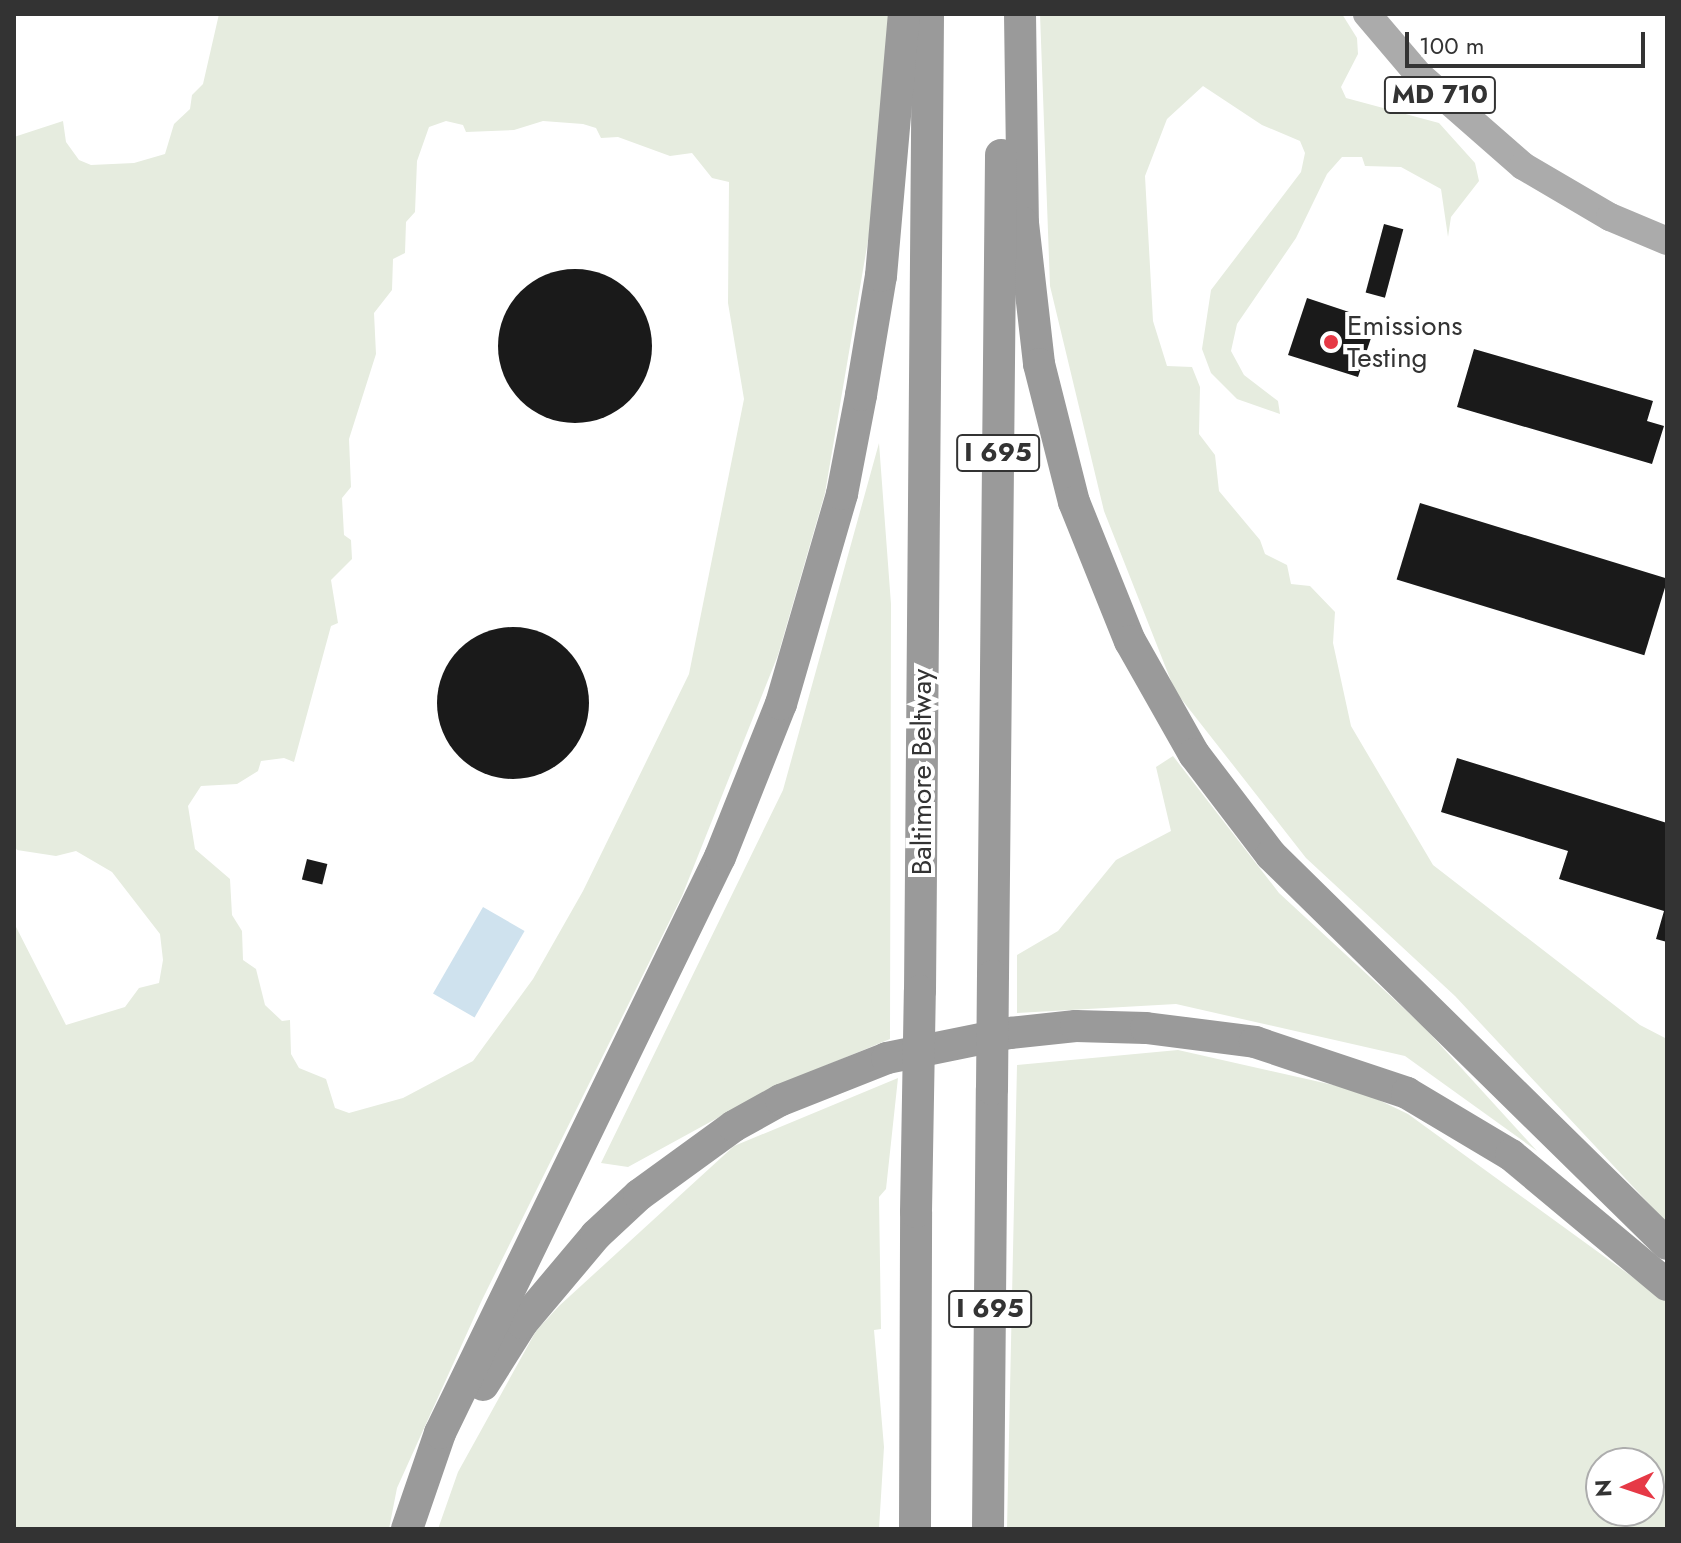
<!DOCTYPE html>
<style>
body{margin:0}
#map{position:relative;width:1681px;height:1543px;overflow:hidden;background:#fff;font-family:Jost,sans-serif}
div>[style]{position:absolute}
.green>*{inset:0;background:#e6ecdf}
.water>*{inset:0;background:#cfe2ee;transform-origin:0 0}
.building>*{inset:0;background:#1a1a1a;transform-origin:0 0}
.round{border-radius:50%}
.primary>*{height:28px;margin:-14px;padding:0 14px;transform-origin:14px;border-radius:14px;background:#ababab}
.motorway>*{height:32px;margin:-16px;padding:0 16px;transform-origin:16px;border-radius:16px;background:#9a9a9a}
.motorway-bridge>*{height:32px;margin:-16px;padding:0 16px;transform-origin:16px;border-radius:16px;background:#9a9a9a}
.dots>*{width:22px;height:22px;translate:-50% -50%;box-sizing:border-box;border:4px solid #fff;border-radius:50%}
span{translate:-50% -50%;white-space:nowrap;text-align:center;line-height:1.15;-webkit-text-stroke:8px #fff;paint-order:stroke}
.shield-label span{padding:2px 6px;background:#fff;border:2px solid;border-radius:6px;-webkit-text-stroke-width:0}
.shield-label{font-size:26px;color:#333;font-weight:700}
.poi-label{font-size:28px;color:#333}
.left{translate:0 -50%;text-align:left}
.street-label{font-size:28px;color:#333}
.frame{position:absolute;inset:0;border:16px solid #333;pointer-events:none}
.north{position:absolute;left:1585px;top:1447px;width:80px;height:80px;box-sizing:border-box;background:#fff;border:2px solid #adadad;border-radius:50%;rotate:267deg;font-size:22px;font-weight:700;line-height:32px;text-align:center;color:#333}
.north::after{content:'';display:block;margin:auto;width:28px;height:36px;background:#e63946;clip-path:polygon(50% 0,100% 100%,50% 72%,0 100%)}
.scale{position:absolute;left:1405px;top:32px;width:240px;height:36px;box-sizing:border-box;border:4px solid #333;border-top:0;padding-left:10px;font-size:24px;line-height:28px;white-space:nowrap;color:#333;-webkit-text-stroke:6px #fff;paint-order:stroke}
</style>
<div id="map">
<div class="green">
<i style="clip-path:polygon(evenodd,219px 14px,890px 14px,871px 223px,825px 493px,778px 655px,682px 896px,482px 1300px,397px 1488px,389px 1529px,14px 1529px,14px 923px,66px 1025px,125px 1007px,139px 988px,159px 983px,163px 960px,160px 934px,112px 872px,76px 851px,56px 856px,17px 850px,14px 845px,14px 137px,63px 121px,66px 142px,79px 160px,91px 165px,134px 163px,165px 154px,174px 124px,190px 109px,192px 95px,203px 84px,219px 14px,446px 121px,463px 125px,466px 132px,514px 130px,543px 121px,583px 124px,596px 128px,601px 138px,618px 137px,670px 156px,692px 153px,712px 178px,729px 182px,728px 303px,744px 399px,689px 674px,583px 891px,533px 979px,473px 1061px,403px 1098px,349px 1113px,335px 1108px,326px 1079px,299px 1068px,291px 1054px,290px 1020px,282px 1021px,265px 1005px,256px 969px,243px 960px,242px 931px,232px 915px,230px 879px,195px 849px,188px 806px,201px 786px,237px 784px,258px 771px,261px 761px,284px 758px,294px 762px,331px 626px,338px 623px,331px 580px,352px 559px,351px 540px,344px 535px,342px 498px,351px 487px,349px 439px,376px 354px,374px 313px,392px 290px,393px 259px,405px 253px,406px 222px,415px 212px,417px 161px,429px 127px,446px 121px)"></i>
<i style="clip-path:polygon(1040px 14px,1342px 14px,1357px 38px,1358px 54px,1341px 87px,1346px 98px,1439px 123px,1475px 163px,1479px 181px,1451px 217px,1448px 237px,1441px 189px,1401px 167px,1365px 166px,1362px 157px,1342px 157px,1327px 174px,1296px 238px,1237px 324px,1231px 351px,1244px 375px,1278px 401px,1280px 414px,1237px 399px,1211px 373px,1202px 349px,1211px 290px,1301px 172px,1305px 153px,1300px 141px,1262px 125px,1203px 86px,1167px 119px,1145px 176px,1153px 321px,1167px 366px,1192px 367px,1200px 387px,1199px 434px,1215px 455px,1219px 491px,1260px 540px,1265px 554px,1287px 565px,1291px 584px,1310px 586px,1335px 612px,1333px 643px,1351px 726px,1433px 865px,1640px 1025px,1667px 1039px,1667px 1223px,1455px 996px,1306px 858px,1175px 691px,1104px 511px,1050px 286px)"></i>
<i style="clip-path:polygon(879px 443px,891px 604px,890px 1039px,774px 1087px,628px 1167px,601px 1163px,783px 790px)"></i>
<i style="clip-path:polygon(1173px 756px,1279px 893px,1423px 1026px,1537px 1151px,1405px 1056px,1176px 1004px,1017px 1013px,1017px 955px,1058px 931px,1116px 860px,1171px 831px,1156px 767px)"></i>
<i style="clip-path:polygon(evenodd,1178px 1050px,1360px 1091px,1408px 1114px,1667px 1302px,1667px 1529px,1007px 1529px,1017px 1065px,1178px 1050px,1601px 1463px,1649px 1463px,1649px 1511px,1601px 1511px,1601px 1463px)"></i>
<i style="clip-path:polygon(898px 1078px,886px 1189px,879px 1197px,881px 1329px,874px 1330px,884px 1447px,879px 1529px,438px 1529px,458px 1472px,536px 1331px,559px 1306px,734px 1146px)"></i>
</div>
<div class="water">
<i style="left:483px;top:907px;width:48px;height:100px;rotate:30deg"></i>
</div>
<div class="building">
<i style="left:1384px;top:224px;width:20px;height:71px;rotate:15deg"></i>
<i class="round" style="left:498px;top:269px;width:154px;height:154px"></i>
<i style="clip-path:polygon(1307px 298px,1361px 316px,1360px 324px,1374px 329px,1358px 377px,1288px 355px)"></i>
<i style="clip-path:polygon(1474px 349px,1653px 401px,1647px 421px,1664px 426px,1652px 464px,1457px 407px)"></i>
<i style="left:1420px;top:503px;width:259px;height:80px;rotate:17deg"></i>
<i class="round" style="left:437px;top:627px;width:152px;height:152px"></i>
<i style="clip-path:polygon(1457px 758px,1667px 823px,1667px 942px,1656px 939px,1664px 911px,1559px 879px,1568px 851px,1441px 812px)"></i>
<i style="left:307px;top:859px;width:21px;height:21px;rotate:14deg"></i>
</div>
<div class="primary">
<i style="left:1367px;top:14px;width:80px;rotate:49.6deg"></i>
<i style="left:1419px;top:75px;width:138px;rotate:41.2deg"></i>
<i style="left:1523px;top:166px;width:101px;rotate:30.4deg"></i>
<i style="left:1610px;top:217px;width:62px;rotate:22.8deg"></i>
</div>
<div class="motorway">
<i style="left:1020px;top:14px;width:209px;rotate:89.2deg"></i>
<i style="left:1023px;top:223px;width:142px;rotate:83.5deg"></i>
<i style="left:1039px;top:364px;width:142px;rotate:75.8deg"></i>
<i style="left:1074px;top:502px;width:150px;rotate:68.1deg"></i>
<i style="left:1130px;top:641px;width:130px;rotate:60.5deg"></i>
<i style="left:1194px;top:754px;width:127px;rotate:52.7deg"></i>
<i style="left:1271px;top:855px;width:555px;rotate:44.49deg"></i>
<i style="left:993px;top:976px;width:821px;rotate:-89.44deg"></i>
<i style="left:920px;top:991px;width:977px;rotate:-89.53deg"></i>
<i style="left:483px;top:1385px;width:73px;rotate:-57.8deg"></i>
<i style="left:522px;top:1323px;width:115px;rotate:-49.9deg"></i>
<i style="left:596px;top:1235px;width:59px;rotate:-42.9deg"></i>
<i style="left:639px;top:1195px;width:117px;rotate:-36deg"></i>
<i style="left:734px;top:1126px;width:54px;rotate:-29deg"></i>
<i style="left:781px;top:1100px;width:114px;rotate:-21.6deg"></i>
<i style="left:887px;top:1058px;width:126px;rotate:-11.5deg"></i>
<i style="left:1010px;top:1033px;width:66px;rotate:-6.1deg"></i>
<i style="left:1076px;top:1026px;width:70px;rotate:1.6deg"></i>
<i style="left:1146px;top:1028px;width:110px;rotate:7.3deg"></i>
<i style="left:1255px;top:1042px;width:160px;rotate:18.5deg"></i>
<i style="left:1407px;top:1093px;width:121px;rotate:30.8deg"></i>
<i style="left:1511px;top:1155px;width:203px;rotate:39.8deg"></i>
<i style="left:407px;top:1529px;width:102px;rotate:-71deg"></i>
<i style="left:440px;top:1433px;width:640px;rotate:-64.08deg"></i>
<i style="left:720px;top:857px;width:165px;rotate:-68.3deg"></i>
<i style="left:781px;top:704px;width:219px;rotate:-73.8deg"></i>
<i style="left:842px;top:494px;width:101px;rotate:-79.1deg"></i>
<i style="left:861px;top:395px;width:121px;rotate:-80.5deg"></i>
<i style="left:881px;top:276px;width:263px;rotate:-85deg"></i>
<i style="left:915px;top:1529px;width:317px;rotate:-89.8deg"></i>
<i style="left:988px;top:1529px;width:440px;rotate:-89.5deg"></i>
</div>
<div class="motorway-bridge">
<i style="left:992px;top:1089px;width:113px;rotate:-89.5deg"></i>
<i style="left:916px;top:1212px;width:221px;rotate:-89deg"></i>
</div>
<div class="dots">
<i style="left:1331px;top:342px;background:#e63946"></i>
</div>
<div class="shield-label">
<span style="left:1440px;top:95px">MD 710</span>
<span style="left:998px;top:453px">I 695</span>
<span style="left:990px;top:1309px">I 695</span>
</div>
<div class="poi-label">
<span class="left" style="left:1347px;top:342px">Emissions<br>Testing</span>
</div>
<div class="street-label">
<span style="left:922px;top:772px;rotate:-90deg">Baltimore Beltway</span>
</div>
<div class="frame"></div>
<div class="north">N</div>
<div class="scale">100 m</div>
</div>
